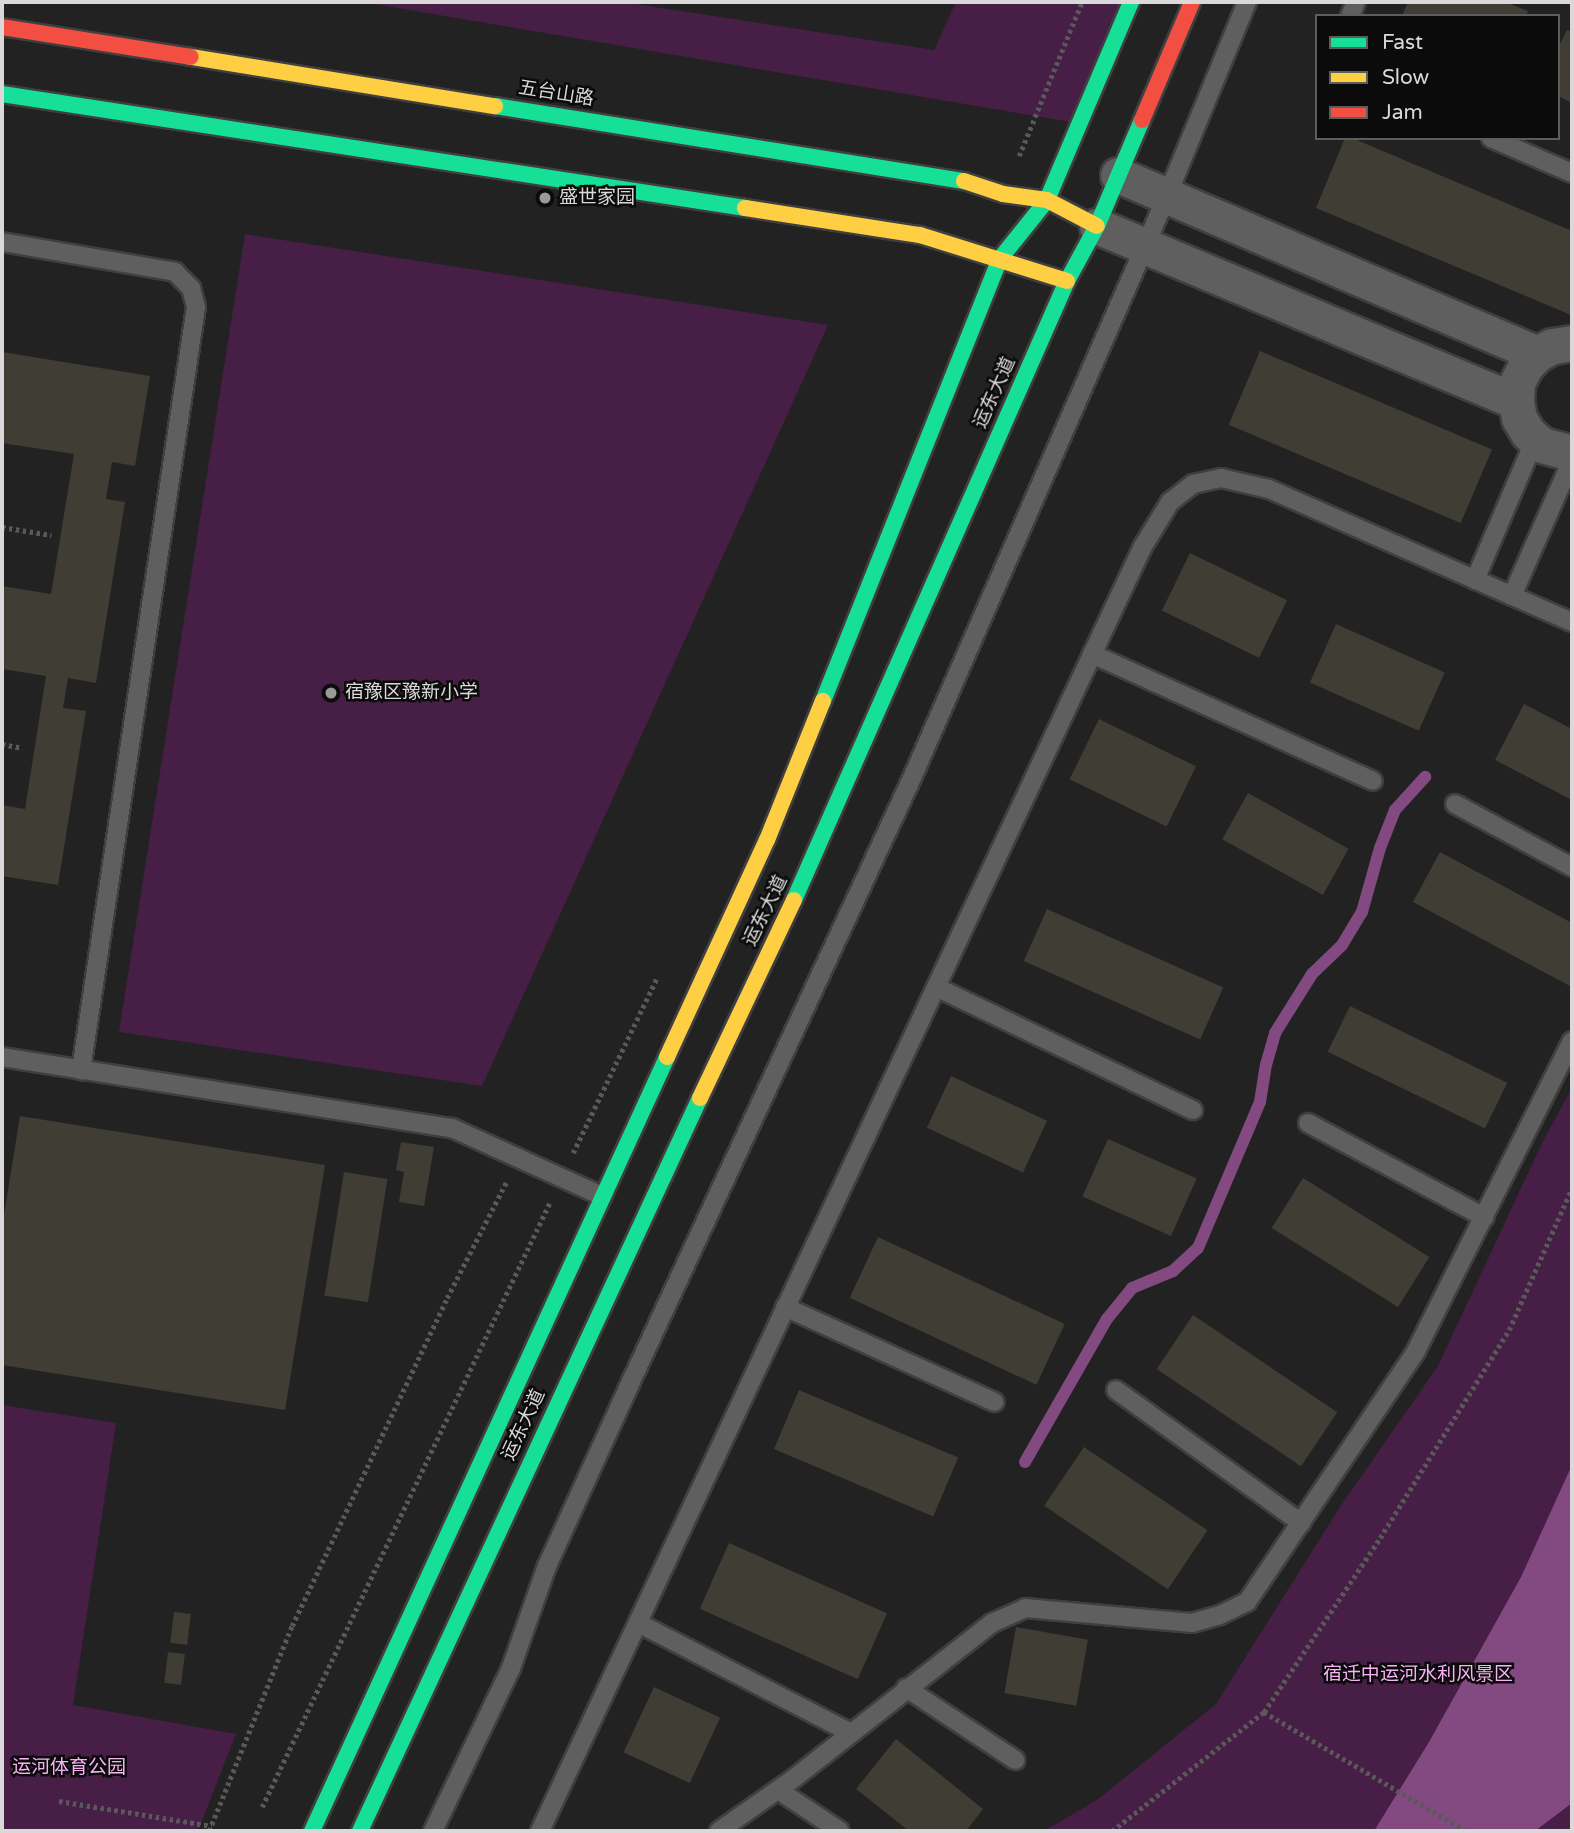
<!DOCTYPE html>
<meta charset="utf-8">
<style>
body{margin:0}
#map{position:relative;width:1574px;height:1833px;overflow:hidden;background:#232223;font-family:"Varela Round","Noto Sans SC",sans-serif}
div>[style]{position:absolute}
.green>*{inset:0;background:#471e46}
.water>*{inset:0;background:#834981}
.stream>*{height:12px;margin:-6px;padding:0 6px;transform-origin:6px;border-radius:6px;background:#834981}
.building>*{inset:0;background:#403d34;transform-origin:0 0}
.path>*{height:4.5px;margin-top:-2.25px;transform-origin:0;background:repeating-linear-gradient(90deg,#595959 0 3.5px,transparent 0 7px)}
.roads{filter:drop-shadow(2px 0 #403f40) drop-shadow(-2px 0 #403f40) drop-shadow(0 2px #403f40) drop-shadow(0 -2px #403f40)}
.lane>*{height:18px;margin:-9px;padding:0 9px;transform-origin:9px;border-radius:9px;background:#5f5f5f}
.street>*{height:35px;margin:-17.5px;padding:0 17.5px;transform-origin:17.5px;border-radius:17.5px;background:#5f5f5f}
.fast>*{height:16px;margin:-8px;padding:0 8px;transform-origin:8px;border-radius:8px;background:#16e098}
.slow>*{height:16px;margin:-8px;padding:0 8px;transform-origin:8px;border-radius:8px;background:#ffcf43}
.jam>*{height:16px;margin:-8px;padding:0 8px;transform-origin:8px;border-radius:8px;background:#f24e42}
.dots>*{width:19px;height:19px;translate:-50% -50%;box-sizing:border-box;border:4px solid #0c0b0c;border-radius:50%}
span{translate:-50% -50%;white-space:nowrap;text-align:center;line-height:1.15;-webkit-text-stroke:5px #0c0b0c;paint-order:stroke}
.street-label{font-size:19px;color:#dad8d9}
.poi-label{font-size:19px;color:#dad8d9}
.left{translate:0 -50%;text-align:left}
.park-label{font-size:19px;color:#f8b1f5}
.frame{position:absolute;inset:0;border:4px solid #dad8d9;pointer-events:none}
.legend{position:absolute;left:1315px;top:14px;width:245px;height:126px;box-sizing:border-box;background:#0c0b0c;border:2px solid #5e5d5e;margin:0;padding:9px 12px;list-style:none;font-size:21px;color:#dad8d9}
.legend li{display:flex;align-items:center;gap:14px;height:35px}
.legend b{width:35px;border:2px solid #5e5d5e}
</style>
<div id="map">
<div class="green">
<i style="clip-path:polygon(362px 2px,622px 2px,934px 50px,956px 2px,1130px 2px,1077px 123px)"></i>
<i style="clip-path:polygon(245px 234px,828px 325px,482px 1086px,119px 1032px)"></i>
<i style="clip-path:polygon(1572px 1088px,1572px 1831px,1044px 1831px,1097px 1800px,1216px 1704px,1340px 1507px,1438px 1366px,1544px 1139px)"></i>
<i style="clip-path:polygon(2px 1405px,116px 1423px,73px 1705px,236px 1734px,198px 1831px,2px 1831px)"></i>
</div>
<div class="water">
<i style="clip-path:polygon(1572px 1465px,1572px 1803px,1535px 1831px,1374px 1831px,1429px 1742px,1521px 1577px)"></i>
</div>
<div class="stream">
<i style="left:1025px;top:1462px;width:165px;rotate:-60.2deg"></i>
<i style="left:1107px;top:1319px;width:40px;rotate:-51deg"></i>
<i style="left:1132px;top:1288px;width:44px;rotate:-22.5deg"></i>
<i style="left:1173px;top:1271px;width:34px;rotate:-43deg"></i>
<i style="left:1198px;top:1248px;width:159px;rotate:-67deg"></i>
<i style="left:1260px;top:1102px;width:37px;rotate:-81deg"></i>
<i style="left:1266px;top:1065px;width:33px;rotate:-74deg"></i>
<i style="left:1275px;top:1033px;width:70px;rotate:-57.9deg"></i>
<i style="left:1312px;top:974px;width:42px;rotate:-44deg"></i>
<i style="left:1342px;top:945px;width:39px;rotate:-59deg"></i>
<i style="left:1362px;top:912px;width:66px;rotate:-74.3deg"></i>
<i style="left:1380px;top:848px;width:41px;rotate:-68.5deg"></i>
<i style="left:1395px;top:810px;width:45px;rotate:-47.7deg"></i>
</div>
<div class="building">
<i style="clip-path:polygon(1408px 2px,1505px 2px,1528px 11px,1526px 16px,1402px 16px)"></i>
<i style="clip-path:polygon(1567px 30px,1572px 32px,1572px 103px,1558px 96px,1558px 48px)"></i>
<i style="clip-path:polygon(1345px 138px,1352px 138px,1572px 231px,1571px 315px,1316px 208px)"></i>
<i style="left:1260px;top:351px;width:252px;height:80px;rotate:23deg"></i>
<i style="clip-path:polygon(2px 352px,150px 376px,135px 466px,112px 462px,106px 499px,125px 502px,96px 683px,68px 678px,63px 708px,86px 711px,58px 885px,2px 876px,2px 805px,25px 809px,46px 676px,2px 669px,2px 586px,51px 594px,74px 454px,2px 443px)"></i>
<i style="left:1190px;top:553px;width:108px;height:64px;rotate:26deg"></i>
<i style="left:1336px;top:624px;width:119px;height:64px;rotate:24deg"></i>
<i style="clip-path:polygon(1524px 704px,1572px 729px,1572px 800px,1495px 760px)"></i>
<i style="left:1099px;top:719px;width:108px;height:67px;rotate:26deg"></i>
<i style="left:1248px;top:793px;width:115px;height:53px;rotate:29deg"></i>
<i style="clip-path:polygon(1440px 852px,1572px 923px,1570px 986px,1413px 902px)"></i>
<i style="left:1047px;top:909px;width:193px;height:57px;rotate:24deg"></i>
<i style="left:1350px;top:1006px;width:175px;height:51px;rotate:26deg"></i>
<i style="left:951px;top:1076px;width:106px;height:57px;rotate:25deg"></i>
<i style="clip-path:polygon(20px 1116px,325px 1165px,285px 1410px,2px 1365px,2px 1227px)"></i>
<i style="left:1108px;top:1139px;width:97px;height:63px;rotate:24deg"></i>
<i style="clip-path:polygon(401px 1142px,434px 1147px,424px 1206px,399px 1202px,404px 1172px,396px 1170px)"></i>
<i style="left:344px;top:1172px;width:44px;height:125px;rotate:9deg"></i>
<i style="left:1303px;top:1178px;width:149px;height:59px;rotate:32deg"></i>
<i style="left:878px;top:1237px;width:206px;height:67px;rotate:25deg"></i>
<i style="left:1193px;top:1315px;width:174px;height:65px;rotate:34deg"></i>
<i style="left:799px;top:1390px;width:173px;height:64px;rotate:23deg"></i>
<i style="left:1084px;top:1447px;width:149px;height:71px;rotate:34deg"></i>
<i style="left:729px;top:1543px;width:173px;height:72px;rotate:24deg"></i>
<i style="left:174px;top:1612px;width:17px;height:31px;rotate:7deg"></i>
<i style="left:1016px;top:1627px;width:73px;height:67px;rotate:10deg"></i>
<i style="left:168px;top:1652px;width:17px;height:31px;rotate:7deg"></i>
<i style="left:654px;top:1687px;width:73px;height:72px;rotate:25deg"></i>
<i style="clip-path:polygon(896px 1739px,983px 1809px,966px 1831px,909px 1831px,856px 1789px)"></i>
</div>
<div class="path">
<i style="left:1019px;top:156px;width:166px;rotate:-67.8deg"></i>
<i style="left:2px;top:527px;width:50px;rotate:9.3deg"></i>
<i style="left:2px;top:744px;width:21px;rotate:11deg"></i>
<i style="left:573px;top:1153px;width:194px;rotate:-64.4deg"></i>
<i style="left:1264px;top:1712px;width:234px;rotate:30.5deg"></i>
<i style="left:59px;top:1801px;width:155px;rotate:9.3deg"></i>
<i style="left:262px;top:1807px;width:670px;rotate:-64.54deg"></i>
<i style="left:209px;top:1831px;width:221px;rotate:-68deg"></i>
<i style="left:292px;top:1626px;width:363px;rotate:-64.7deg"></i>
<i style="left:447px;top:1298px;width:131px;rotate:-62.9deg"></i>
<i style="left:1112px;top:1831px;width:193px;rotate:-38.1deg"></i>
<i style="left:1264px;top:1712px;width:209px;rotate:-56.3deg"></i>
<i style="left:1380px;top:1538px;width:245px;rotate:-58.2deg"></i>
<i style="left:1509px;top:1330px;width:155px;rotate:-66.1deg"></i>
</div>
<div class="roads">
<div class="lane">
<i style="left:1350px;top:16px;width:15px;rotate:-67deg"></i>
<i style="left:1491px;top:138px;width:88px;rotate:23.4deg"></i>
<i style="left:2px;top:242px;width:176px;rotate:9.8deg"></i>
<i style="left:175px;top:272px;width:23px;rotate:45deg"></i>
<i style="left:191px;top:288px;width:20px;rotate:75deg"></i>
<i style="left:196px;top:307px;width:772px;rotate:98.57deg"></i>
<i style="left:1475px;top:580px;width:153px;rotate:-66.9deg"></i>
<i style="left:1512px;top:596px;width:149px;rotate:-66.2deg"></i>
<i style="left:1092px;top:654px;width:308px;rotate:24.3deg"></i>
<i style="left:1455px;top:804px;width:133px;rotate:28.3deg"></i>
<i style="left:936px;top:987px;width:285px;rotate:25.6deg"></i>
<i style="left:2px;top:1057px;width:456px;rotate:9deg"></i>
<i style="left:452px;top:1128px;width:165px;rotate:24.4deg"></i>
<i style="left:1308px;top:1123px;width:200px;rotate:28.1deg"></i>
<i style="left:785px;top:1307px;width:230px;rotate:24.4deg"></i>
<i style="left:1116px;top:1390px;width:228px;rotate:35.7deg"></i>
<i style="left:638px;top:1623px;width:240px;rotate:27.3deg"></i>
<i style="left:906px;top:1688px;width:131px;rotate:33.4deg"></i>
<i style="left:778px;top:1790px;width:74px;rotate:33.5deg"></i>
<i style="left:433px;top:1831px;width:181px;rotate:-64.4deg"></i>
<i style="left:511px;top:1668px;width:108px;rotate:-70.6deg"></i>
<i style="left:547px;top:1566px;width:196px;rotate:-65.5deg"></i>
<i style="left:628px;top:1388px;width:673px;rotate:-65.03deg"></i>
<i style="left:912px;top:778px;width:635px;rotate:-66.34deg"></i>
<i style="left:1167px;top:196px;width:210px;rotate:-67.6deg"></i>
<i style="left:540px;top:1831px;width:1417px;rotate:-64.86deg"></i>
<i style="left:1142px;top:548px;width:54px;rotate:-58.7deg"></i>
<i style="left:1170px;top:502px;width:29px;rotate:-38deg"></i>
<i style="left:1193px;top:484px;width:29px;rotate:-12deg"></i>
<i style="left:1221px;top:478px;width:49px;rotate:12.9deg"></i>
<i style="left:1269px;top:489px;width:331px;rotate:23.7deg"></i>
<i style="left:719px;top:1831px;width:90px;rotate:-35.1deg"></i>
<i style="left:793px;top:1779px;width:253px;rotate:-38.1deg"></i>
<i style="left:992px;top:1623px;width:36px;rotate:-24deg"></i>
<i style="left:1025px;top:1608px;width:168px;rotate:5.1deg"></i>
<i style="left:1192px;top:1623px;width:29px;rotate:-16deg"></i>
<i style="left:1220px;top:1615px;width:30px;rotate:-26deg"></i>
<i style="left:1247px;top:1602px;width:303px;rotate:-56deg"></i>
<i style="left:1416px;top:1351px;width:347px;rotate:-63.3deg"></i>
</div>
<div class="street">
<i style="left:1118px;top:175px;width:456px;rotate:23.1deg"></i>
<i style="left:1097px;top:226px;width:454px;rotate:22.7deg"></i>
<i style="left:1572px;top:343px;width:20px;rotate:171deg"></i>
<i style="left:1552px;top:346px;width:17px;rotate:152deg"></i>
<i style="left:1537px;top:354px;width:18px;rotate:133deg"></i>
<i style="left:1525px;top:367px;width:18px;rotate:117deg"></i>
<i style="left:1517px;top:383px;width:18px;rotate:93deg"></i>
<i style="left:1516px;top:401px;width:17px;rotate:80deg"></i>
<i style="left:1519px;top:418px;width:17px;rotate:59deg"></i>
<i style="left:1528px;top:433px;width:18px;rotate:41deg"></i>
<i style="left:1542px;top:445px;width:31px;rotate:15deg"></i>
</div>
<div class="fast">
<i style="left:2px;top:94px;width:752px;rotate:8.72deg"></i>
<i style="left:495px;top:106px;width:475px;rotate:9.1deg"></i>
<i style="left:823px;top:701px;width:475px;rotate:-68.2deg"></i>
<i style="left:999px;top:260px;width:77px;rotate:-51.3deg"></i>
<i style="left:1047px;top:200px;width:215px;rotate:-67deg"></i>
<i style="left:794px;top:900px;width:677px;rotate:-66.2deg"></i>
<i style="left:1067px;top:281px;width:63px;rotate:-61.4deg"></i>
<i style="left:1097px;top:226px;width:115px;rotate:-67deg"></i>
<i style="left:312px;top:1831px;width:852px;rotate:-65.36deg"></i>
<i style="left:360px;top:1831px;width:808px;rotate:-65.12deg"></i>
</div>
<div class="slow">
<i style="left:191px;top:57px;width:308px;rotate:9.2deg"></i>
<i style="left:964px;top:181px;width:41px;rotate:18.4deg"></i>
<i style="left:1003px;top:194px;width:44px;rotate:7.8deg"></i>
<i style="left:1047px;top:200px;width:56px;rotate:27.5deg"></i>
<i style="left:745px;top:208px;width:177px;rotate:8.8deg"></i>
<i style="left:920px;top:235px;width:154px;rotate:17.4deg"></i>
<i style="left:667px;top:1057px;width:239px;rotate:-65.3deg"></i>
<i style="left:767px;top:840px;width:150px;rotate:-68.1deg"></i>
<i style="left:700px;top:1098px;width:219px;rotate:-64.6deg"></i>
</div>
<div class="jam">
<i style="left:2px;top:27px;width:191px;rotate:9deg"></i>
<i style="left:1142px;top:120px;width:128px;rotate:-67deg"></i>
</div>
</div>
<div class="dots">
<i style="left:545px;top:198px;background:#9a9899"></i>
<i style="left:331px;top:693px;background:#9a9899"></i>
</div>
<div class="street-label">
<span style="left:556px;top:94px;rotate:9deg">五台山路</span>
<span style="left:995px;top:393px;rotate:-66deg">运东大道</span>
<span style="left:766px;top:911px;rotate:-64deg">运东大道</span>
<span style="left:524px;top:1425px;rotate:-65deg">运东大道</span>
</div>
<div class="poi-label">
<span class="left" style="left:559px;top:198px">盛世家园</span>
<span class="left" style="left:345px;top:693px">宿豫区豫新小学</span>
</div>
<div class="park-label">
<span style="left:1418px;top:1675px">宿迁中运河水利风景区</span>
<span style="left:69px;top:1768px">运河体育公园</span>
</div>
<div class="frame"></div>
<ul class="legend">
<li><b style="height:9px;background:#16e098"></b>Fast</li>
<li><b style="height:9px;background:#ffcf43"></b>Slow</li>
<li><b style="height:9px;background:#f24e42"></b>Jam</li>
</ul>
</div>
